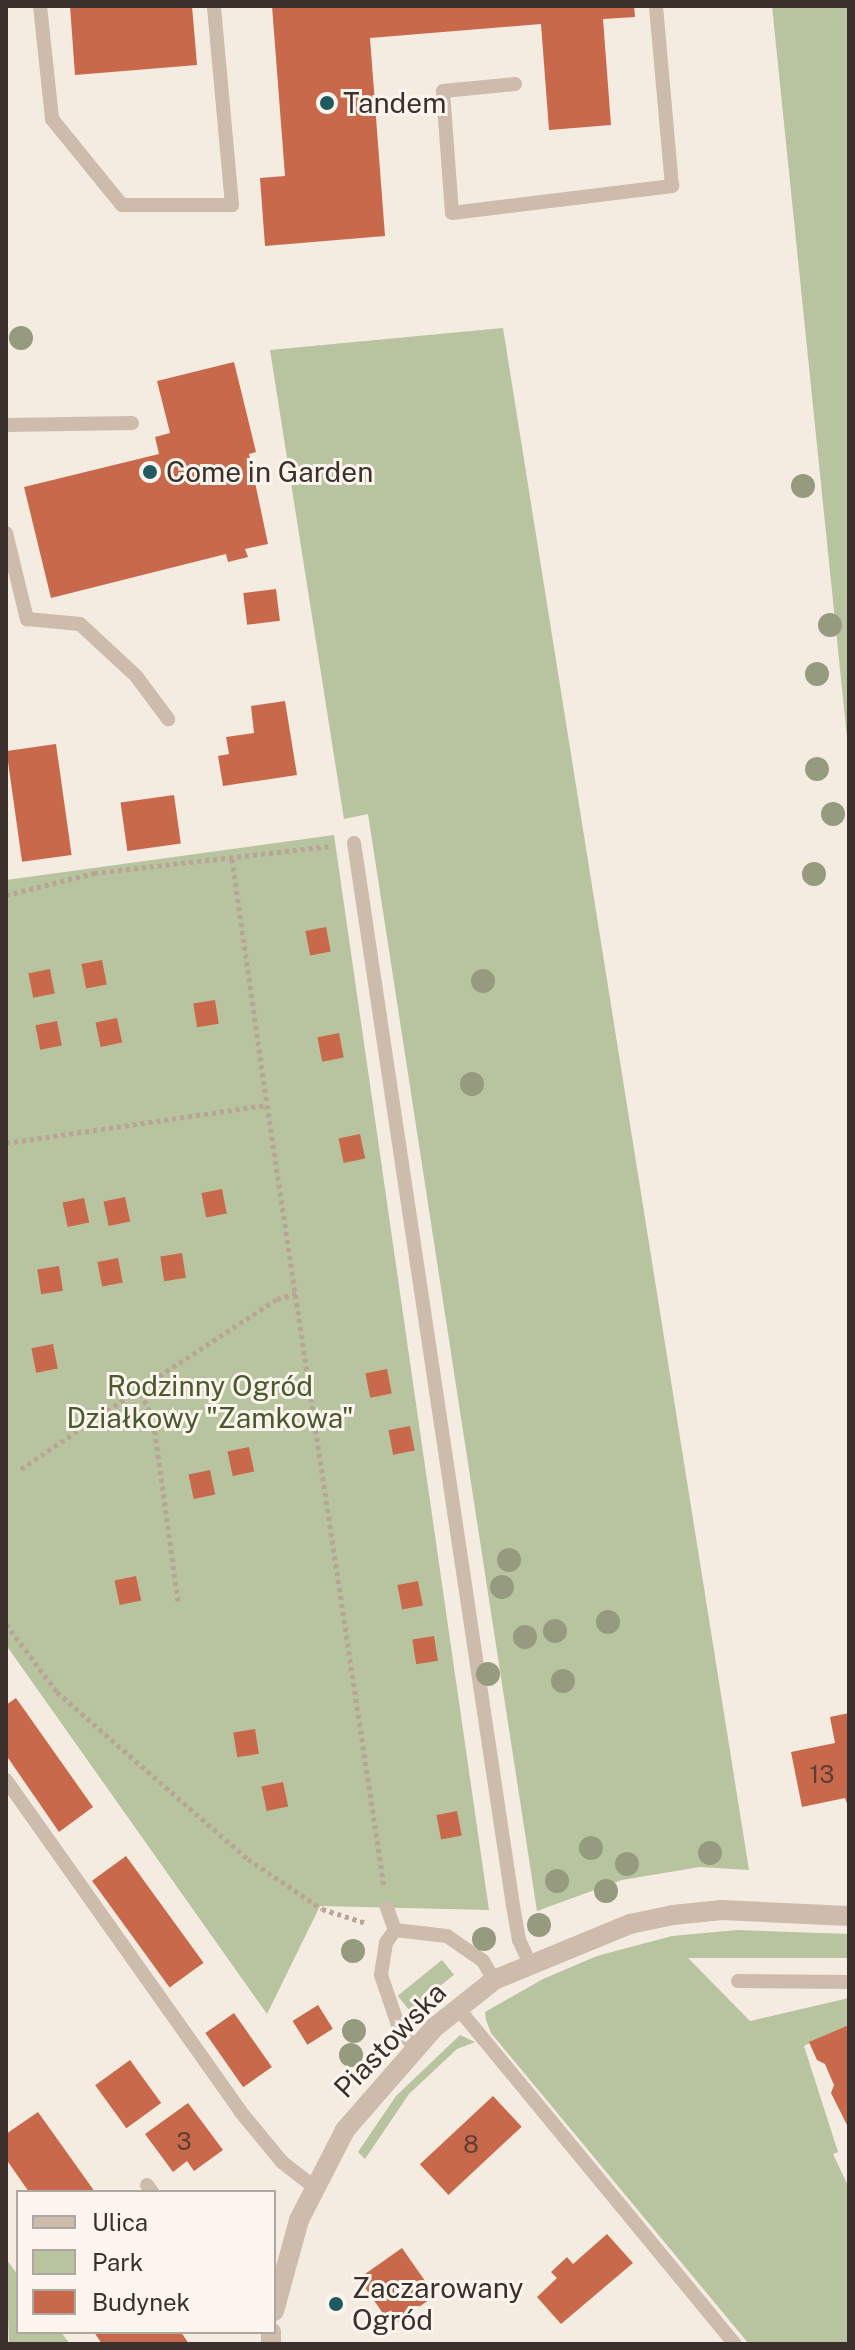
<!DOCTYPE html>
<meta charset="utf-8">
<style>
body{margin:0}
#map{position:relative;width:855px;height:2350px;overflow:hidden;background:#f4ebe1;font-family:"Public Sans",sans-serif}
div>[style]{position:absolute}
.green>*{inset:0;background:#b8c4a0;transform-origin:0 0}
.building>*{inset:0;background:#c8694b;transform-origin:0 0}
.path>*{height:5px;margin-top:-2.5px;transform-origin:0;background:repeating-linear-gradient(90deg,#b9a596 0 4px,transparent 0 8px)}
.service>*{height:14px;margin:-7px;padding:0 7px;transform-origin:7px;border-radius:7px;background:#cdbbac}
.minor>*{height:20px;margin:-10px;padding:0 10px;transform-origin:10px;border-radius:10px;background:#cdbbac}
.trees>*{width:24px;height:24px;margin:-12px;border-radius:50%;background:#969b7f}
.dots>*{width:22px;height:22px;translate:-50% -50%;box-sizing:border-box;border:4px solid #fbf5ee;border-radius:50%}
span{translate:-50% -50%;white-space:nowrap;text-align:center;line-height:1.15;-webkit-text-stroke:6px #fbf5ee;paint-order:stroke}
.number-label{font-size:24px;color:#5e3e33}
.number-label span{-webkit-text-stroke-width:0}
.poi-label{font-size:28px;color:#3b302b}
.left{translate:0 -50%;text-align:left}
.park-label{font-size:28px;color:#4a5a2e}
.street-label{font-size:28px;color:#3b302b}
.frame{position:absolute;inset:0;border:8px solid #3b302b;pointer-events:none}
.legend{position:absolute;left:16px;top:2190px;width:260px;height:144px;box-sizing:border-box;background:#fbf5ee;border:2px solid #aea6a0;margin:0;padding:10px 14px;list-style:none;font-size:24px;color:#3b302b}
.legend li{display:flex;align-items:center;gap:16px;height:40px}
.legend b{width:40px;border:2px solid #aea6a0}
</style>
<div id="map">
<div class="green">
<i style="clip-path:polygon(772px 6px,849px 6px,849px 757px)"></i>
<i style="clip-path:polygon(503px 328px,749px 1870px,700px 1867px,622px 1880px,537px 1911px,368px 814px,344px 819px,270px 350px)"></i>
<i style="clip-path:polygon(334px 835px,489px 1910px,320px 1906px,267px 2014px,6px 1645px,6px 880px)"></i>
<i style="clip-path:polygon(737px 1930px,849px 1934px,849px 1958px,688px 1958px,750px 2021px,849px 1998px,849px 2025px,804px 2046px,838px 2152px,833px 2154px,849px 2188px,849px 2344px,749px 2344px,491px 2033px,486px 2020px,485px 2012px,543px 1979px,597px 1956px,672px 1936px)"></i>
<i style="left:442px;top:1960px;width:19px;height:57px;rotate:51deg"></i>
<i style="clip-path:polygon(460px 2035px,475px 2042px,457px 2049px,409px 2094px,365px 2159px,358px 2152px,396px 2096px)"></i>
<i style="clip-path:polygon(6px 2259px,18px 2275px,18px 2332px,61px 2332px,70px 2344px,9px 2344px)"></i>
</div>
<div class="building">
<i style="clip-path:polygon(70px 6px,192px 6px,197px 65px,75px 75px)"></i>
<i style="clip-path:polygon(272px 6px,634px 6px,635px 17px,603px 19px,611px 125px,549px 130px,541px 24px,370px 38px,385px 236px,265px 246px,260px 178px,285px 176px)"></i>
<i style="clip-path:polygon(234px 362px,256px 452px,249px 454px,268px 544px,245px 549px,248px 557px,228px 562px,226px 554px,51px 598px,24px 487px,159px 454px,155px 437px,170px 433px,157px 381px)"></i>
<i style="left:276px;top:589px;width:32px;height:33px;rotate:83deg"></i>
<i style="clip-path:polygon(285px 701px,297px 775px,223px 786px,218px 756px,229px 754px,226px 737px,254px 733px,251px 706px)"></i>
<i style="left:56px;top:744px;width:112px;height:50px;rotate:82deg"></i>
<i style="left:174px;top:795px;width:49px;height:54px;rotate:82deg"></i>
<i style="left:326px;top:927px;width:25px;height:21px;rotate:79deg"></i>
<i style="left:102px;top:960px;width:25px;height:21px;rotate:79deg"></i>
<i style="left:50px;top:969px;width:25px;height:22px;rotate:79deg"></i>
<i style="left:215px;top:1000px;width:24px;height:22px;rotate:81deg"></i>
<i style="left:117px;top:1018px;width:25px;height:22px;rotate:78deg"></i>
<i style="left:57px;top:1021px;width:25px;height:22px;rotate:79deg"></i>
<i style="left:339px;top:1033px;width:25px;height:22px;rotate:79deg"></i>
<i style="left:360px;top:1134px;width:25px;height:22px;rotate:78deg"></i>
<i style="left:222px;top:1189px;width:25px;height:21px;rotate:79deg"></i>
<i style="left:125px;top:1197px;width:25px;height:22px;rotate:78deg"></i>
<i style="left:84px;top:1198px;width:25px;height:22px;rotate:78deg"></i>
<i style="left:182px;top:1253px;width:25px;height:22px;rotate:81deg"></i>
<i style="left:118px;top:1258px;width:25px;height:21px;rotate:79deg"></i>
<i style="left:59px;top:1266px;width:25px;height:22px;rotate:81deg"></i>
<i style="left:53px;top:1344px;width:25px;height:22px;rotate:79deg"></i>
<i style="left:387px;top:1369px;width:25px;height:22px;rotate:79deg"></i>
<i style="left:410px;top:1426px;width:25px;height:22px;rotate:79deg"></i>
<i style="left:249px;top:1447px;width:25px;height:22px;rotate:78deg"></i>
<i style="left:210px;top:1470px;width:25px;height:22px;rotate:78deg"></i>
<i style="left:136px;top:1576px;width:25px;height:22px;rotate:78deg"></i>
<i style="left:418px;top:1581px;width:25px;height:21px;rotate:79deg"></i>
<i style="left:434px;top:1636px;width:25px;height:22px;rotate:81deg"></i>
<i style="clip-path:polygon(16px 1698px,93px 1807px,59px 1832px,6px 1755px,6px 1705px)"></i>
<i style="clip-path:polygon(849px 1713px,849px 1809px,845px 1798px,802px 1807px,791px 1752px,835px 1743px,830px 1717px)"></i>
<i style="left:255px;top:1729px;width:25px;height:22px;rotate:81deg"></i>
<i style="left:283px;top:1782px;width:25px;height:22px;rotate:78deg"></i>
<i style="left:457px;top:1811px;width:25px;height:21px;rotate:79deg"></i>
<i style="left:126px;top:1856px;width:132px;height:42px;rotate:54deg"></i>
<i style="left:318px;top:2005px;width:28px;height:30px;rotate:58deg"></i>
<i style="left:234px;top:2013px;width:66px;height:35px;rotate:55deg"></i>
<i style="clip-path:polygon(849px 2025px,849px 2129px,831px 2093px,834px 2085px,825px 2064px,817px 2060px,809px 2042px)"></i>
<i style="left:130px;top:2060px;width:53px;height:43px;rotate:54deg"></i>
<i style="left:493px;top:2096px;width:42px;height:100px;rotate:47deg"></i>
<i style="clip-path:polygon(188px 2103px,223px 2150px,194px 2171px,187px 2161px,173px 2172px,145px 2134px)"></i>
<i style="clip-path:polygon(38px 2112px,95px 2192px,29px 2192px,6px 2159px,6px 2134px)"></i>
<i style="clip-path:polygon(607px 2234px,633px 2263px,561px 2324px,537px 2297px,557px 2278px,551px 2272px,567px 2257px,573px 2264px)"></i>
<i style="left:402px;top:2248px;width:58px;height:53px;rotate:55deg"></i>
<i style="clip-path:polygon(94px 2332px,181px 2332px,189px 2344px,102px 2344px)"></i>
</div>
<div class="path">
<i style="left:232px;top:859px;width:248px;rotate:81.9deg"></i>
<i style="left:6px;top:895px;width:91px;rotate:-14deg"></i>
<i style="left:94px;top:873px;width:238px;rotate:-6.5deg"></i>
<i style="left:6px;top:1143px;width:264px;rotate:-8.3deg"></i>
<i style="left:267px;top:1105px;width:791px;rotate:81.49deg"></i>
<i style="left:21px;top:1469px;width:143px;rotate:-34.1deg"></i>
<i style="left:178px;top:1601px;width:185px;rotate:-97.8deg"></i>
<i style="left:153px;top:1418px;width:32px;rotate:-116deg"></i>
<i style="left:139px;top:1389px;width:165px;rotate:-33.1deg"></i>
<i style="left:277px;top:1299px;width:22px;rotate:-16deg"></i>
<i style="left:6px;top:1624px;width:85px;rotate:53.1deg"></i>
<i style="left:57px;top:1692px;width:254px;rotate:41.2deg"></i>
<i style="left:248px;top:1859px;width:89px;rotate:34deg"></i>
<i style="left:322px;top:1909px;width:46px;rotate:17.7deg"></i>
</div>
<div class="service">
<i style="left:40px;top:6px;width:114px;rotate:83.9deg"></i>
<i style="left:52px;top:119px;width:111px;rotate:50.9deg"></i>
<i style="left:122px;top:205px;width:110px"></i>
<i style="left:232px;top:205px;width:200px;rotate:-95.2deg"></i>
<i style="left:515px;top:84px;width:72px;rotate:174.4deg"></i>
<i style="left:443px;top:91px;width:122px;rotate:85.8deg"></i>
<i style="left:452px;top:213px;width:222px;rotate:-7deg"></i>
<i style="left:672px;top:186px;width:181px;rotate:-95.1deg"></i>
<i style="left:6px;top:425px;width:126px;rotate:-0.9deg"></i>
<i style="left:6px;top:533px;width:89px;rotate:76.3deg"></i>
<i style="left:27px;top:619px;width:53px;rotate:5.4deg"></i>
<i style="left:80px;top:624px;width:76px;rotate:42.9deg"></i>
<i style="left:136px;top:676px;width:54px;rotate:53.3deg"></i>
<i style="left:354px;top:843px;width:1075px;rotate:81.49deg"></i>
<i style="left:513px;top:1906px;width:35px;rotate:80deg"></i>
<i style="left:519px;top:1940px;width:23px;rotate:65deg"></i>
<i style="left:6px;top:1780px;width:405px;rotate:54.7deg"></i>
<i style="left:240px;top:2111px;width:66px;rotate:50.5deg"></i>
<i style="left:282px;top:2162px;width:41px;rotate:38deg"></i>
<i style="left:387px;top:1908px;width:23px;rotate:70deg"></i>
<i style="left:395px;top:1930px;width:52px;rotate:6.6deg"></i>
<i style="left:447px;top:1936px;width:44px;rotate:34.8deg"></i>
<i style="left:483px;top:1961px;width:22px;rotate:60deg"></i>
<i style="left:395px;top:1930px;width:16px;rotate:125deg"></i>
<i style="left:386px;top:1943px;width:32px;rotate:99deg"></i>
<i style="left:381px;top:1975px;width:56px;rotate:71.2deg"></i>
<i style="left:399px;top:2028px;width:26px;rotate:51deg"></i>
<i style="left:738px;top:1981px;width:111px;rotate:0.5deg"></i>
<i style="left:457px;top:2007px;width:437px;rotate:50.5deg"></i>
<i style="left:147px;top:2185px;width:9px;rotate:54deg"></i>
</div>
<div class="minor">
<i style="left:274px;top:2311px;width:94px;rotate:-74.6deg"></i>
<i style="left:299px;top:2220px;width:101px;rotate:-62.9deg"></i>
<i style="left:345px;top:2130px;width:137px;rotate:-48.9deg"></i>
<i style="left:435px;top:2027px;width:75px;rotate:-38.5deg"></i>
<i style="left:494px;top:1980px;width:147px;rotate:-22.4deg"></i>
<i style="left:630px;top:1924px;width:44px;rotate:-11.8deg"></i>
<i style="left:673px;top:1915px;width:49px;rotate:-5.8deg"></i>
<i style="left:722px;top:1910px;width:127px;rotate:2.7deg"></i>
<i style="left:271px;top:2344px;width:12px;rotate:-90deg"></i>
</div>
<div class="trees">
<i style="left:21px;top:338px"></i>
<i style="left:803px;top:486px"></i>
<i style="left:830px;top:625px"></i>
<i style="left:817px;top:674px"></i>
<i style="left:817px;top:769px"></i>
<i style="left:833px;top:814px"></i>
<i style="left:814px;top:874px"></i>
<i style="left:483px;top:981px"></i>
<i style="left:472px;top:1084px"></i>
<i style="left:509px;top:1560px"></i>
<i style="left:502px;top:1587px"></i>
<i style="left:608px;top:1622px"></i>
<i style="left:555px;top:1631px"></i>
<i style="left:525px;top:1637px"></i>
<i style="left:488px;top:1674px"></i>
<i style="left:563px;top:1681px"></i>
<i style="left:591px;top:1848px"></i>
<i style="left:710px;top:1853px"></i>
<i style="left:627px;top:1864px"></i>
<i style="left:557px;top:1881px"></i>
<i style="left:606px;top:1891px"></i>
<i style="left:539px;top:1925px"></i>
<i style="left:484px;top:1939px"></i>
<i style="left:353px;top:1951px"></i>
<i style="left:354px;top:2031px"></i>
<i style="left:351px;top:2055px"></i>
</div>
<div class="dots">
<i style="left:327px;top:103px;background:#1f5a5e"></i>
<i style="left:150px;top:472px;background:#1f5a5e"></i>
<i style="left:336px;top:2304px;background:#1f5a5e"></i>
</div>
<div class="number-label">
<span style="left:822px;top:1775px">13</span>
<span style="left:184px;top:2142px">3</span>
<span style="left:471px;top:2145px">8</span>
</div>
<div class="poi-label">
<span class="left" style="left:343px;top:103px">Tandem</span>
<span class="left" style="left:166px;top:472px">Come in Garden</span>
<span class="left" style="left:352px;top:2304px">Zaczarowany<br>Ogród</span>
</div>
<div class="park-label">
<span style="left:210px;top:1402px">Rodzinny Ogród<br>Działkowy "Zamkowa"</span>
</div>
<div class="street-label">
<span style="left:390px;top:2040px;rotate:-46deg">Piastowska</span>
</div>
<div class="frame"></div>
<ul class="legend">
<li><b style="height:10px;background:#cdbbac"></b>Ulica</li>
<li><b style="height:22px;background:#b8c4a0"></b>Park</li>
<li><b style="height:22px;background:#c8694b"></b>Budynek</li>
</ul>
</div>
